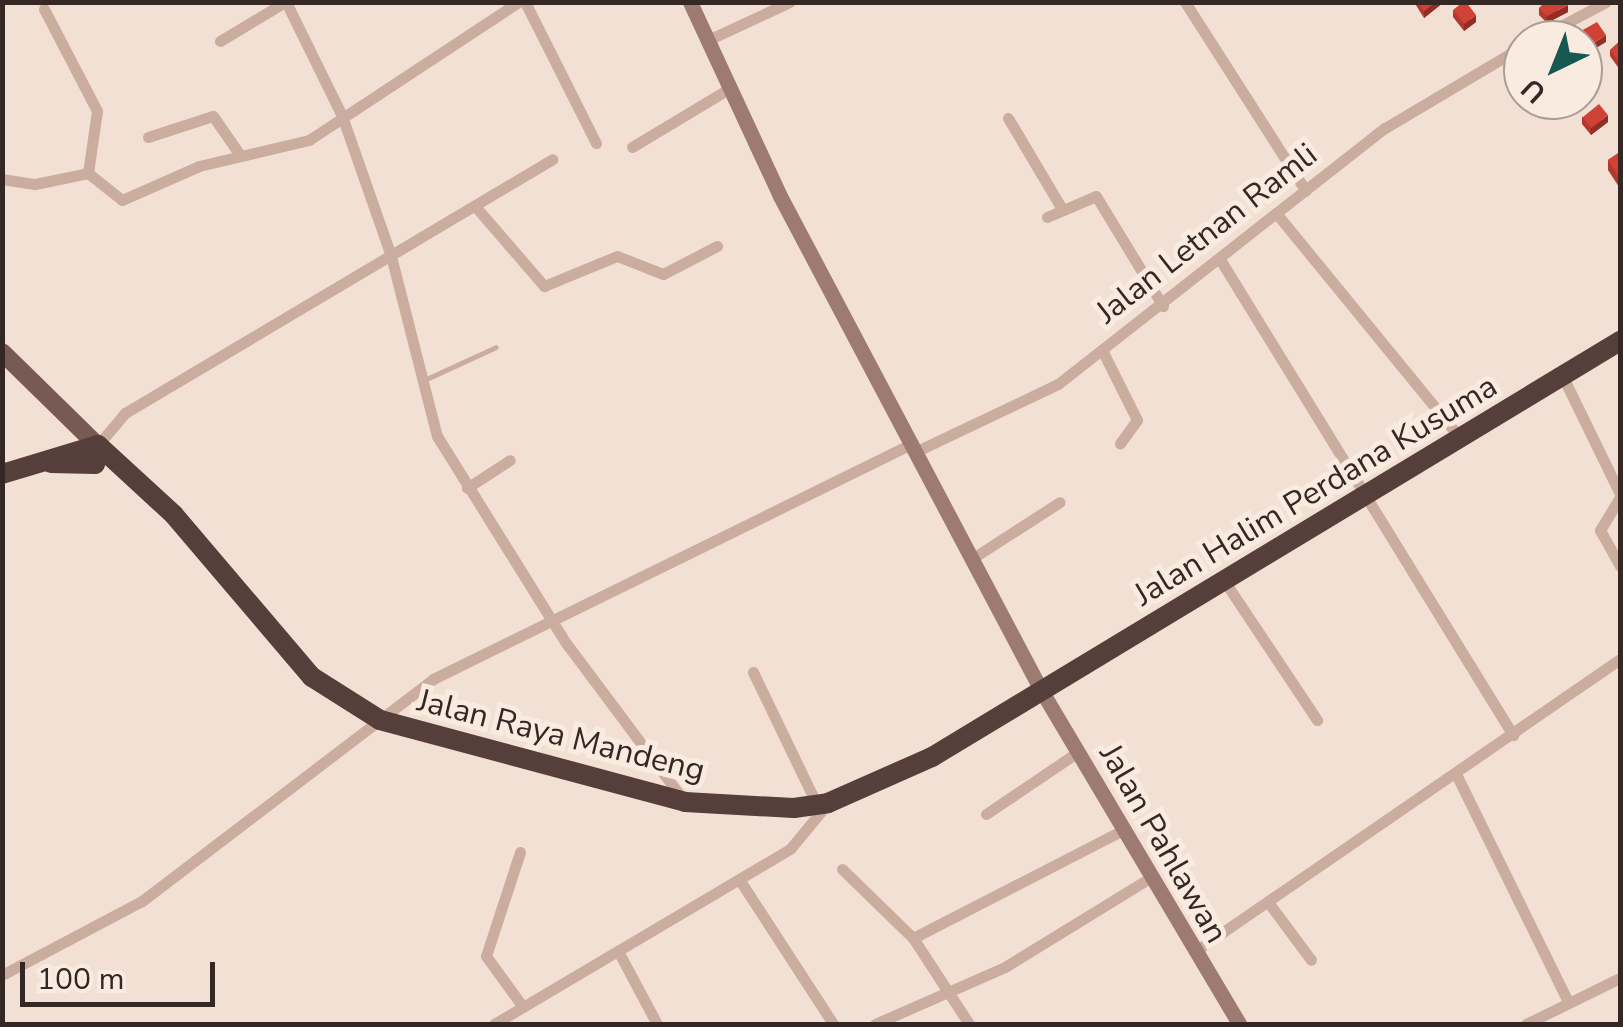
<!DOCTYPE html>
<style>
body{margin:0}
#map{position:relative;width:1623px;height:1027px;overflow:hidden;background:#f2e0d5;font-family:"Nunito Sans",sans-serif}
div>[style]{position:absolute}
.lane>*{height:5px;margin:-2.5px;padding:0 2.5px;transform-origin:2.5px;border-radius:2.5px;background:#cbada0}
.street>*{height:11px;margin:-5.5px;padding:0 5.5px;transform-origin:5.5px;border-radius:5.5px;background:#cbada0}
.secondary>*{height:15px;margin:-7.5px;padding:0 7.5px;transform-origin:7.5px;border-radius:7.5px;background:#9e7b72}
.primary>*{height:18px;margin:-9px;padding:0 9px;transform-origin:9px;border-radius:9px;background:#785a54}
.highway>*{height:20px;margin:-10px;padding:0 10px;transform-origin:10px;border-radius:10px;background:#563e3a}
.wall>*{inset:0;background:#b3392e}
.shaded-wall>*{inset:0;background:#922e25}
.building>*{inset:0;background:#d04235;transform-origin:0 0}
span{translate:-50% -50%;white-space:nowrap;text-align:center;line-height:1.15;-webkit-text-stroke:10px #faebe1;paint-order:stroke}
.street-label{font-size:32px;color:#342724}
.frame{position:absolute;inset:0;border:5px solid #342724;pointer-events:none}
.north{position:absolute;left:1503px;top:20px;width:100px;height:100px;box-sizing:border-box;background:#faebe1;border:2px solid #ab9d95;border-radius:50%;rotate:223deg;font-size:28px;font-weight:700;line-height:40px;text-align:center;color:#342724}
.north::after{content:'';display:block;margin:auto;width:35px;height:45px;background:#175852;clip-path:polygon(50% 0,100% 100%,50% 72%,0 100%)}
.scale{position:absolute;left:20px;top:962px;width:195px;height:45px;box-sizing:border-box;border:5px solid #342724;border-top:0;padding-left:12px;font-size:30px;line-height:35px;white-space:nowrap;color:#342724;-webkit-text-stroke:8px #faebe1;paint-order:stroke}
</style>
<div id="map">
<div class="lane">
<i style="left:422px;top:381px;width:81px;rotate:-24.7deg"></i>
</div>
<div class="street">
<i style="left:286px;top:2px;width:127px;rotate:63.8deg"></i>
<i style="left:342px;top:116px;width:148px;rotate:70.7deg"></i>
<i style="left:391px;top:256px;width:186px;rotate:75.7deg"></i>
<i style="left:437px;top:436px;width:244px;rotate:58.1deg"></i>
<i style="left:566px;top:643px;width:199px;rotate:53.2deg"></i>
<i style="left:525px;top:2px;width:158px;rotate:63.3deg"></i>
<i style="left:1185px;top:2px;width:224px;rotate:57.4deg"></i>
<i style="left:44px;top:9px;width:115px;rotate:62.5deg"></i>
<i style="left:97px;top:111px;width:63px;rotate:98.3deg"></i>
<i style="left:708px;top:40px;width:90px;rotate:-24.9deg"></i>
<i style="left:1534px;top:40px;width:81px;rotate:-27.8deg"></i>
<i style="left:220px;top:41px;width:76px;rotate:-31deg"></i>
<i style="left:1008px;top:118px;width:106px;rotate:59.3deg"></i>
<i style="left:148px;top:137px;width:68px;rotate:-17.9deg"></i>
<i style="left:213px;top:116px;width:47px;rotate:55.3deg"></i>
<i style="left:632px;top:147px;width:114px;rotate:-31deg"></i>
<i style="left:2px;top:179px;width:33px;rotate:9deg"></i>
<i style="left:35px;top:184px;width:54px;rotate:-11.7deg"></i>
<i style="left:88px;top:173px;width:43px;rotate:38.5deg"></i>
<i style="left:122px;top:200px;width:84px;rotate:-23.8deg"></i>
<i style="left:199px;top:166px;width:113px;rotate:-13.3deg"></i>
<i style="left:309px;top:140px;width:250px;rotate:-33.4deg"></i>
<i style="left:475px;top:206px;width:106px;rotate:49.2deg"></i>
<i style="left:544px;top:286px;width:79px;rotate:-22.3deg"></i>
<i style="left:617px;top:256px;width:49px;rotate:21.4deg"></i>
<i style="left:663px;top:274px;width:61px;rotate:-27.4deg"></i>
<i style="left:1276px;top:213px;width:292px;rotate:50.7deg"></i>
<i style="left:1047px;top:217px;width:53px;rotate:-23.2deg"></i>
<i style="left:1096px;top:196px;width:129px;rotate:58.7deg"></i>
<i style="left:1221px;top:261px;width:557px;rotate:58.37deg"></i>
<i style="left:1103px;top:352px;width:76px;rotate:63.4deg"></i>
<i style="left:1137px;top:420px;width:29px;rotate:126deg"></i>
<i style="left:1563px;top:377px;width:130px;rotate:64deg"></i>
<i style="left:98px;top:445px;width:42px;rotate:-49.8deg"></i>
<i style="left:125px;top:413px;width:497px;rotate:-30.7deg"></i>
<i style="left:917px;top:451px;width:156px;rotate:-25.4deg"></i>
<i style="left:1058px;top:384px;width:415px;rotate:-38.1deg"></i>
<i style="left:1385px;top:128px;width:161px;rotate:-30.7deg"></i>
<i style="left:467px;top:488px;width:51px;rotate:-33.1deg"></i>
<i style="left:1620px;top:497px;width:39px;rotate:121deg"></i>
<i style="left:1600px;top:530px;width:41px;rotate:60.9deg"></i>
<i style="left:973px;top:558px;width:103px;rotate:-32.8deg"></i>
<i style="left:1225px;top:582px;width:166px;rotate:56.3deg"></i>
<i style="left:753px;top:672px;width:148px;rotate:64.3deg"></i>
<i style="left:1457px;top:776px;width:252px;rotate:63.8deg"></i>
<i style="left:986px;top:814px;width:111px;rotate:-34deg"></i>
<i style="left:520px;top:852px;width:109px;rotate:108.1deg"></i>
<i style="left:486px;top:956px;width:63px;rotate:54deg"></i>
<i style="left:842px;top:869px;width:99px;rotate:44.2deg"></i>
<i style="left:913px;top:938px;width:103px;rotate:56.9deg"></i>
<i style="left:739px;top:879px;width:173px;rotate:57deg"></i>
<i style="left:1268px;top:902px;width:72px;rotate:53.4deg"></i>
<i style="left:913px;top:938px;width:238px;rotate:-27.2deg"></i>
<i style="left:618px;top:951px;width:83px;rotate:61.9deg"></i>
<i style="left:1194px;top:952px;width:517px;rotate:-34.52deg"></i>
<i style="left:2px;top:975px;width:158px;rotate:-27.9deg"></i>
<i style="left:142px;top:901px;width:366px;rotate:-37.3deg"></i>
<i style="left:433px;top:679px;width:535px;rotate:-26.18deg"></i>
<i style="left:494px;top:1024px;width:344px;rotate:-30.6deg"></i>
<i style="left:790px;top:849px;width:60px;rotate:-50.4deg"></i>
<i style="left:875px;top:1024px;width:142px;rotate:-23.7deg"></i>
<i style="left:1005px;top:967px;width:174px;rotate:-31.6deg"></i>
<i style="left:1526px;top:1024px;width:105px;rotate:-26.1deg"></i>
</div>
<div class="secondary">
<i style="left:690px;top:2px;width:214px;rotate:65.1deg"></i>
<i style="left:780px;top:196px;width:559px;rotate:62.15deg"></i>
<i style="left:1041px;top:690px;width:388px;rotate:59.3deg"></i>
</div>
<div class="primary">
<i style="left:2px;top:352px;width:129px;rotate:44.4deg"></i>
</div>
<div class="highway">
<i style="left:51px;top:463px;width:44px;rotate:1.3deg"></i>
<i style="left:95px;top:464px;width:19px;rotate:-81deg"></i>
<i style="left:2px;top:474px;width:100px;rotate:-16.8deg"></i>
<i style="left:98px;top:445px;width:103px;rotate:42.6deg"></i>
<i style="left:174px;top:515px;width:213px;rotate:49.6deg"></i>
<i style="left:312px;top:677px;width:80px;rotate:32.3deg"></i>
<i style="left:380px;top:720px;width:316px;rotate:15deg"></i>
<i style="left:685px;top:802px;width:109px;rotate:3.2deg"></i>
<i style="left:794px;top:808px;width:34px;rotate:-8deg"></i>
<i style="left:828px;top:803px;width:114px;rotate:-23.9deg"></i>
<i style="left:932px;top:757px;width:804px;rotate:-31.16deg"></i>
</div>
<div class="wall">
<i style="clip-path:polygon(1414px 2px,1444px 2px,1424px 18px)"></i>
<i style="clip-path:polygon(1539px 8px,1568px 12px,1547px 23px,1539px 15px)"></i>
<i style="clip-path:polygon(1453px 10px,1476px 22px,1464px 31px,1453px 17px)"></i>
<i style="clip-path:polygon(1620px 41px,1620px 70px,1610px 56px,1610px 50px)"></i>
<i style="clip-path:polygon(1582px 117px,1608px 122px,1591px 135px,1582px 124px)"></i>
<i style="clip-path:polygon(1620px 152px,1619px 187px,1608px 170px,1608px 160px)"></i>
</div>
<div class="shaded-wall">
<i style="clip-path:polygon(1436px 2px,1444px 2px,1424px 18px,1424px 11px)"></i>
<i style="clip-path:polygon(1568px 5px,1568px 12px,1547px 23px,1547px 16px)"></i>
<i style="clip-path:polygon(1476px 15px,1476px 22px,1464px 31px,1464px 24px)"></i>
<i style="clip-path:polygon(1606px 35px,1606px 42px,1583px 56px,1583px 50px)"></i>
<i style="clip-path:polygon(1591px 80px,1591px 87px,1583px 93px,1583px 86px)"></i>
<i style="clip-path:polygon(1608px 115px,1608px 122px,1591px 135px,1591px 128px)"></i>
</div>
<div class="building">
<i style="clip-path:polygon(1417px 2px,1436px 2px,1424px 11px)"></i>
<i style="clip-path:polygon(1463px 2px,1466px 2px,1476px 15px,1464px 24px,1453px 10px)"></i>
<i style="clip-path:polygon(1545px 2px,1565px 2px,1568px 5px,1547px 16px,1539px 8px)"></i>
<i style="clip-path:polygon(1597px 22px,1606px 35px,1583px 50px,1583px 40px,1565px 40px)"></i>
<i style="clip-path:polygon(1620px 41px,1620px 63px,1610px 50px)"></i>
<i style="clip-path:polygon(1583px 62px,1591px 80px,1583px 86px)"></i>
<i style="left:1599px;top:104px;width:14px;height:21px;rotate:51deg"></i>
<i style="clip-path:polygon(1620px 152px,1620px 176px,1619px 177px,1608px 160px)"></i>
</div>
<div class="street-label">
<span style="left:1207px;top:234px;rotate:-38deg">Jalan Letnan Ramli</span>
<span style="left:1316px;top:491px;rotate:-31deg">Jalan Halim Perdana Kusuma</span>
<span style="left:561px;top:736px;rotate:14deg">Jalan Raya Mandeng</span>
<span style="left:1163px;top:844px;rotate:60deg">Jalan Pahlawan</span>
</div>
<div class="frame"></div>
<div class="north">U</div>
<div class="scale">100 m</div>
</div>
